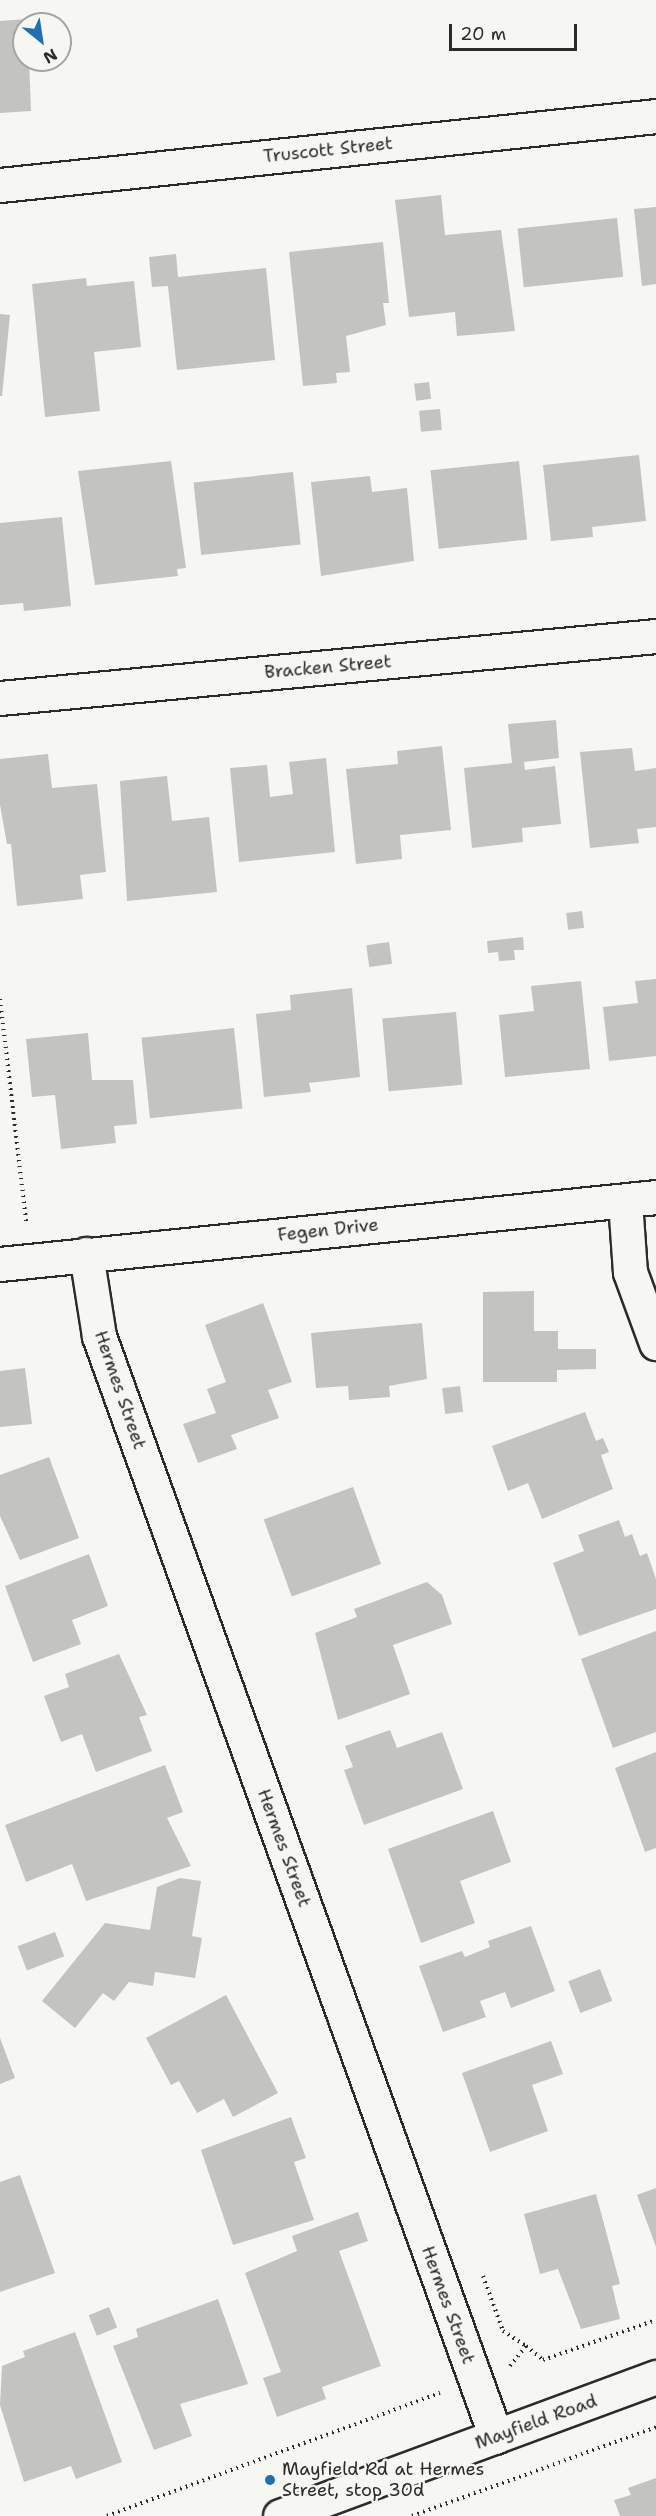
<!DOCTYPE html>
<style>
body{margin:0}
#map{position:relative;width:656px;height:2516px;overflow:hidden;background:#f6f6f2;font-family:"Shantell Sans",sans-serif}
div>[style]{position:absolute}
.building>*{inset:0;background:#c3c3c0;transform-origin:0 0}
.path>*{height:4px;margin-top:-2px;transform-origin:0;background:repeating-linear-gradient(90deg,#2b2b2b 0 1.5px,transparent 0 6px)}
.roads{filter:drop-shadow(2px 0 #2b2b2b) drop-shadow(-2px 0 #2b2b2b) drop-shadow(0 2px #2b2b2b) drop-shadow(0 -2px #2b2b2b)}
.minor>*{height:33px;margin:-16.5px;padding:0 16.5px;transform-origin:16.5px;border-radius:16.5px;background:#f6f6f2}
.tertiary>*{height:33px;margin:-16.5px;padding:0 16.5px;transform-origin:16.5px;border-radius:16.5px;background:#f6f6f2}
.dots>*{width:16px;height:16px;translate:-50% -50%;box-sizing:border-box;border:3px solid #f6f6f2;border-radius:50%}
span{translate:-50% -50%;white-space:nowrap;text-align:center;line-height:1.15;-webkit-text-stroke:5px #f6f6f2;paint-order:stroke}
.street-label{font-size:18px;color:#2b2b2b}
.poi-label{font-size:18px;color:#2b2b2b}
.left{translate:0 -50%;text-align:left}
.north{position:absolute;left:12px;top:12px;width:60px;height:60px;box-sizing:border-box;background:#f6f6f2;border:2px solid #a5a5a2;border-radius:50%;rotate:150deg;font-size:16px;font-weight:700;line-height:24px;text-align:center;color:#2b2b2b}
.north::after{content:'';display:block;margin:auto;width:21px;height:27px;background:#1f6fb2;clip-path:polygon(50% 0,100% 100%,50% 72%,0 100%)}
.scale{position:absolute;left:449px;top:24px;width:128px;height:27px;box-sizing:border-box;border:3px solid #2b2b2b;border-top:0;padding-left:8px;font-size:18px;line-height:21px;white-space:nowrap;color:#2b2b2b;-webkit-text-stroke:4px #f6f6f2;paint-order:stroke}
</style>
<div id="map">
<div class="building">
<i style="clip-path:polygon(27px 19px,24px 60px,29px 60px,31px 111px,0 113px,0 21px)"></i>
<i style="clip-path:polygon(441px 195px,445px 235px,501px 230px,515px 331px,457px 336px,455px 312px,409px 317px,395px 200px)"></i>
<i style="clip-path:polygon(656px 207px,656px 284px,642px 286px,634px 209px)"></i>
<i style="left:617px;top:218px;width:59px;height:100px;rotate:84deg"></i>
<i style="clip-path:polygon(383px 242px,389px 303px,383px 303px,386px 325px,346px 336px,350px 372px,336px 373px,337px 383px,303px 386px,289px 252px)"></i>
<i style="clip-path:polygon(176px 254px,178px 277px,266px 268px,275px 360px,177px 370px,168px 286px,152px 287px,149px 257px)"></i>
<i style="clip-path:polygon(86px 278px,87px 286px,134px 281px,141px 347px,94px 352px,100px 411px,45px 417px,32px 284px)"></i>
<i style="clip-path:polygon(0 314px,10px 315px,2px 396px,0 396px)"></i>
<i style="left:429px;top:382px;width:17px;height:15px;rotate:83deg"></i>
<i style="left:440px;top:409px;width:21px;height:21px;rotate:85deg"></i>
<i style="clip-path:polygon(639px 455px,646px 521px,592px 527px,593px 537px,551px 541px,543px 465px)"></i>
<i style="clip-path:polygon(171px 461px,186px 568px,177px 569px,178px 576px,95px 585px,78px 471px)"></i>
<i style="left:519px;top:461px;width:79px;height:89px;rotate:84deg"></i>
<i style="left:293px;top:472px;width:73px;height:100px;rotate:84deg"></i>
<i style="clip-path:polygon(370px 476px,372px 492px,407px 488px,414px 561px,321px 576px,311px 482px)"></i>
<i style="clip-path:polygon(62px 517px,71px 606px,24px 611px,23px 603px,0 605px,0 523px)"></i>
<i style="clip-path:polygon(556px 720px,559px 758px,524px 762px,525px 770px,555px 766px,561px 824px,522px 828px,523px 842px,472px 848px,464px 768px,512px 763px,508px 724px)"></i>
<i style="clip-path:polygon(442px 746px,451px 830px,400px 835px,402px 859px,356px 864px,346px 769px,398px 764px,397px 751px)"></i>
<i style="clip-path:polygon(632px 748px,635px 771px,656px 768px,656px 827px,637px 829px,639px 843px,590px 848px,580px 752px)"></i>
<i style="clip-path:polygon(48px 754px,52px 788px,97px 784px,106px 872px,80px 875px,83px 899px,17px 906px,11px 844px,7px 844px,0 805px,0 759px)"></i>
<i style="clip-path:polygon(326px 758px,335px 852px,239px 862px,230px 768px,267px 765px,270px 797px,293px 794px,289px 762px)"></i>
<i style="clip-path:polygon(167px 776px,172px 821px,209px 817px,217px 892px,127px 901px,120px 781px)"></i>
<i style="left:582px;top:911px;width:17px;height:16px;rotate:83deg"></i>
<i style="clip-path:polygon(523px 937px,524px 950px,514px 950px,515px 960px,499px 961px,498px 952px,488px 953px,487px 941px)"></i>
<i style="left:389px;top:942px;width:22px;height:23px;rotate:82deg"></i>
<i style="clip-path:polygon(656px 979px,656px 1056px,609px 1061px,603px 1007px,638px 1003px,635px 981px)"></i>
<i style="clip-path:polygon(581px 981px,590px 1069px,505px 1077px,499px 1015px,534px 1011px,531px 986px)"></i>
<i style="clip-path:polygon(352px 988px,360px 1077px,309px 1083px,311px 1092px,264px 1097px,256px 1014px,291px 1010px,290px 995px)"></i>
<i style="left:456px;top:1012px;width:73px;height:74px;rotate:85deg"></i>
<i style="left:234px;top:1028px;width:81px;height:93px;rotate:84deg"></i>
<i style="clip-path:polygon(88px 1033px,92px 1080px,133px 1080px,137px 1124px,114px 1126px,116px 1143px,61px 1149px,55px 1095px,32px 1097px,26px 1039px)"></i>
<i style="clip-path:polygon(534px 1291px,534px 1331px,558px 1331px,558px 1349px,596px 1349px,596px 1369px,557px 1370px,557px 1382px,483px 1382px,483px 1292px)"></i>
<i style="clip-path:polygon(263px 1303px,292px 1382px,268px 1390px,279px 1418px,231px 1435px,237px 1449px,198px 1463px,183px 1424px,216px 1413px,207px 1389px,226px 1382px,205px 1325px)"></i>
<i style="clip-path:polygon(422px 1323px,427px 1379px,389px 1386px,390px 1397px,349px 1400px,348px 1386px,316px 1388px,311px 1333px)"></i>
<i style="clip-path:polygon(25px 1368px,32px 1424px,0 1427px,0 1371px)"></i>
<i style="left:460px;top:1386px;width:26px;height:18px;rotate:83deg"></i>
<i style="clip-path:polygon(585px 1412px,596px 1441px,603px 1438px,609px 1452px,601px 1455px,613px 1489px,542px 1519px,528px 1483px,508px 1491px,492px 1446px)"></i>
<i style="clip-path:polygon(49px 1457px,79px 1538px,20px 1560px,0 1516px,0 1475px)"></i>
<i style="left:353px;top:1487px;width:82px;height:95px;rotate:70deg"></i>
<i style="clip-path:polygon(619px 1520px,625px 1537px,632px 1534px,640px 1556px,647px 1553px,656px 1579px,656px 1609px,579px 1636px,553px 1563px,584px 1551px,578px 1535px)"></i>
<i style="clip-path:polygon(89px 1554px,108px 1606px,72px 1620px,81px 1644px,33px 1662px,5px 1586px)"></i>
<i style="clip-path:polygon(427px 1582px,442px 1595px,452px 1624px,393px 1645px,410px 1694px,338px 1720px,315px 1633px,357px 1617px,354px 1609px)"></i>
<i style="clip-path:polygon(656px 1631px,656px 1732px,613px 1748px,581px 1659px)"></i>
<i style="clip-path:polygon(119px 1654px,147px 1715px,139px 1717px,152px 1751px,96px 1772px,82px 1734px,61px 1742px,44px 1696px,69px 1687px,65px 1674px)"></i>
<i style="clip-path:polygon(390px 1730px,397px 1748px,442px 1732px,463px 1789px,364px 1825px,344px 1770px,353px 1767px,345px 1746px)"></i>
<i style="clip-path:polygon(656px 1752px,656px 1848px,645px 1852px,615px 1768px)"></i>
<i style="clip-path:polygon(165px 1765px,183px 1812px,167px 1818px,191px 1866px,86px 1901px,72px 1864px,26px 1882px,5px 1825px)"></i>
<i style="clip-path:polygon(493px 1811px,511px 1862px,460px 1881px,475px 1923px,421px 1943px,388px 1849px)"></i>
<i style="clip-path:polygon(180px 1878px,201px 1881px,192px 1936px,202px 1938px,195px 1978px,155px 1972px,153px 1986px,129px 1982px,114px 2001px,103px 1993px,75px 2028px,42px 2001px,105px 1923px,150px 1930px,157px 1887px)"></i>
<i style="clip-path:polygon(531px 1926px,555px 1991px,511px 2008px,505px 1992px,480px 2001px,486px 2017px,443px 2032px,419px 1966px,462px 1951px,465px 1957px,490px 1947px,488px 1941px)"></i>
<i style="left:55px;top:1932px;width:26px;height:40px;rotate:69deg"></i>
<i style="left:600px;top:1969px;width:34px;height:34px;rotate:69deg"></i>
<i style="clip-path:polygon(226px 1995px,278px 2093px,233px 2117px,224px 2099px,197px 2113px,179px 2081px,171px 2085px,146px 2038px)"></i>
<i style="clip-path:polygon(0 2038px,15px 2078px,0 2084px)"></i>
<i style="clip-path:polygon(551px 2041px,563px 2074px,532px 2085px,548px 2131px,490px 2152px,462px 2073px)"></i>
<i style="clip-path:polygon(291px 2117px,306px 2158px,294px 2162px,314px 2220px,233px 2245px,201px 2150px)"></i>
<i style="clip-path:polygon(20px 2175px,55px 2273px,0 2292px,0 2182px)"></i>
<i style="clip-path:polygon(656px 2188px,656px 2247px,637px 2195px)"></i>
<i style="clip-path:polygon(596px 2194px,620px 2284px,612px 2286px,620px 2319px,581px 2329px,558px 2269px,540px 2274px,524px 2214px)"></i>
<i style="clip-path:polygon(358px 2212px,368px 2241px,339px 2251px,381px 2366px,322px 2387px,326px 2399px,277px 2417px,263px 2378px,281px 2372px,245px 2273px,297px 2251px,292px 2236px)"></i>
<i style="clip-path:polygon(218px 2299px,248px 2384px,180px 2404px,192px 2436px,154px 2450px,113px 2346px,138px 2337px,136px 2329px)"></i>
<i style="left:109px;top:2307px;width:22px;height:22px;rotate:68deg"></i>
<i style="clip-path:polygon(75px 2332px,122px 2462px,76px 2479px,71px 2466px,24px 2482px,0 2405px,2px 2366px,25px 2357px,23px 2351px)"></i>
<i style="clip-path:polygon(656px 2478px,656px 2516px,620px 2516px,614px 2500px,631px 2495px,628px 2488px)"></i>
</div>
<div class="path">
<i style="left:0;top:999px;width:225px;rotate:83.3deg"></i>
<i style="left:483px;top:2276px;width:59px;rotate:70deg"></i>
<i style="left:503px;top:2331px;width:27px;rotate:33deg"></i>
<i style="left:510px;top:2366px;width:26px;rotate:-51deg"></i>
<i style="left:526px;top:2346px;width:22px;rotate:39deg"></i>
<i style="left:543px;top:2360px;width:120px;rotate:-19.5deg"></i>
<i style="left:107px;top:2516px;width:355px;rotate:-20.3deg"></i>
<i style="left:412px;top:2516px;width:260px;rotate:-20deg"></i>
</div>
<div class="roads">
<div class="minor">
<i style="left:0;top:185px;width:660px;rotate:-6deg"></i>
<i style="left:0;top:698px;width:659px;rotate:-5.4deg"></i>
<i style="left:625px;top:1201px;width:71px;rotate:86deg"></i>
<i style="left:630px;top:1272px;width:76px;rotate:69.9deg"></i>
<i style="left:86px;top:1254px;width:83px;rotate:81deg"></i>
<i style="left:99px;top:1336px;width:1170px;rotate:70.17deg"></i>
<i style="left:0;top:1264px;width:659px;rotate:-5.83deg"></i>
</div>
<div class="tertiary">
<i style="left:280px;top:2516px;width:401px;rotate:-20.3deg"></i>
</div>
</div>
<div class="dots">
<i style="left:270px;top:2480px;background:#1f6fb2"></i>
</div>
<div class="street-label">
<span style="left:328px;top:150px;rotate:-6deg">Truscott Street</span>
<span style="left:328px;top:667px;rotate:-5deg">Bracken Street</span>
<span style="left:328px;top:1230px;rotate:-6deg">Fegen Drive</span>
<span style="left:120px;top:1390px;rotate:71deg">Hermes Street</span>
<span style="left:284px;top:1848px;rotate:70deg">Hermes Street</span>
<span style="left:448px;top:2305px;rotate:70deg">Hermes Street</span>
<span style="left:536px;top:2422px;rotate:-20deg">Mayfield Road</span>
</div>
<div class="poi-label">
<span class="left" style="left:282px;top:2480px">Mayfield Rd at Hermes<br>Street, stop 30d</span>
</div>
<div class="north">N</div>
<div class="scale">20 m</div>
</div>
